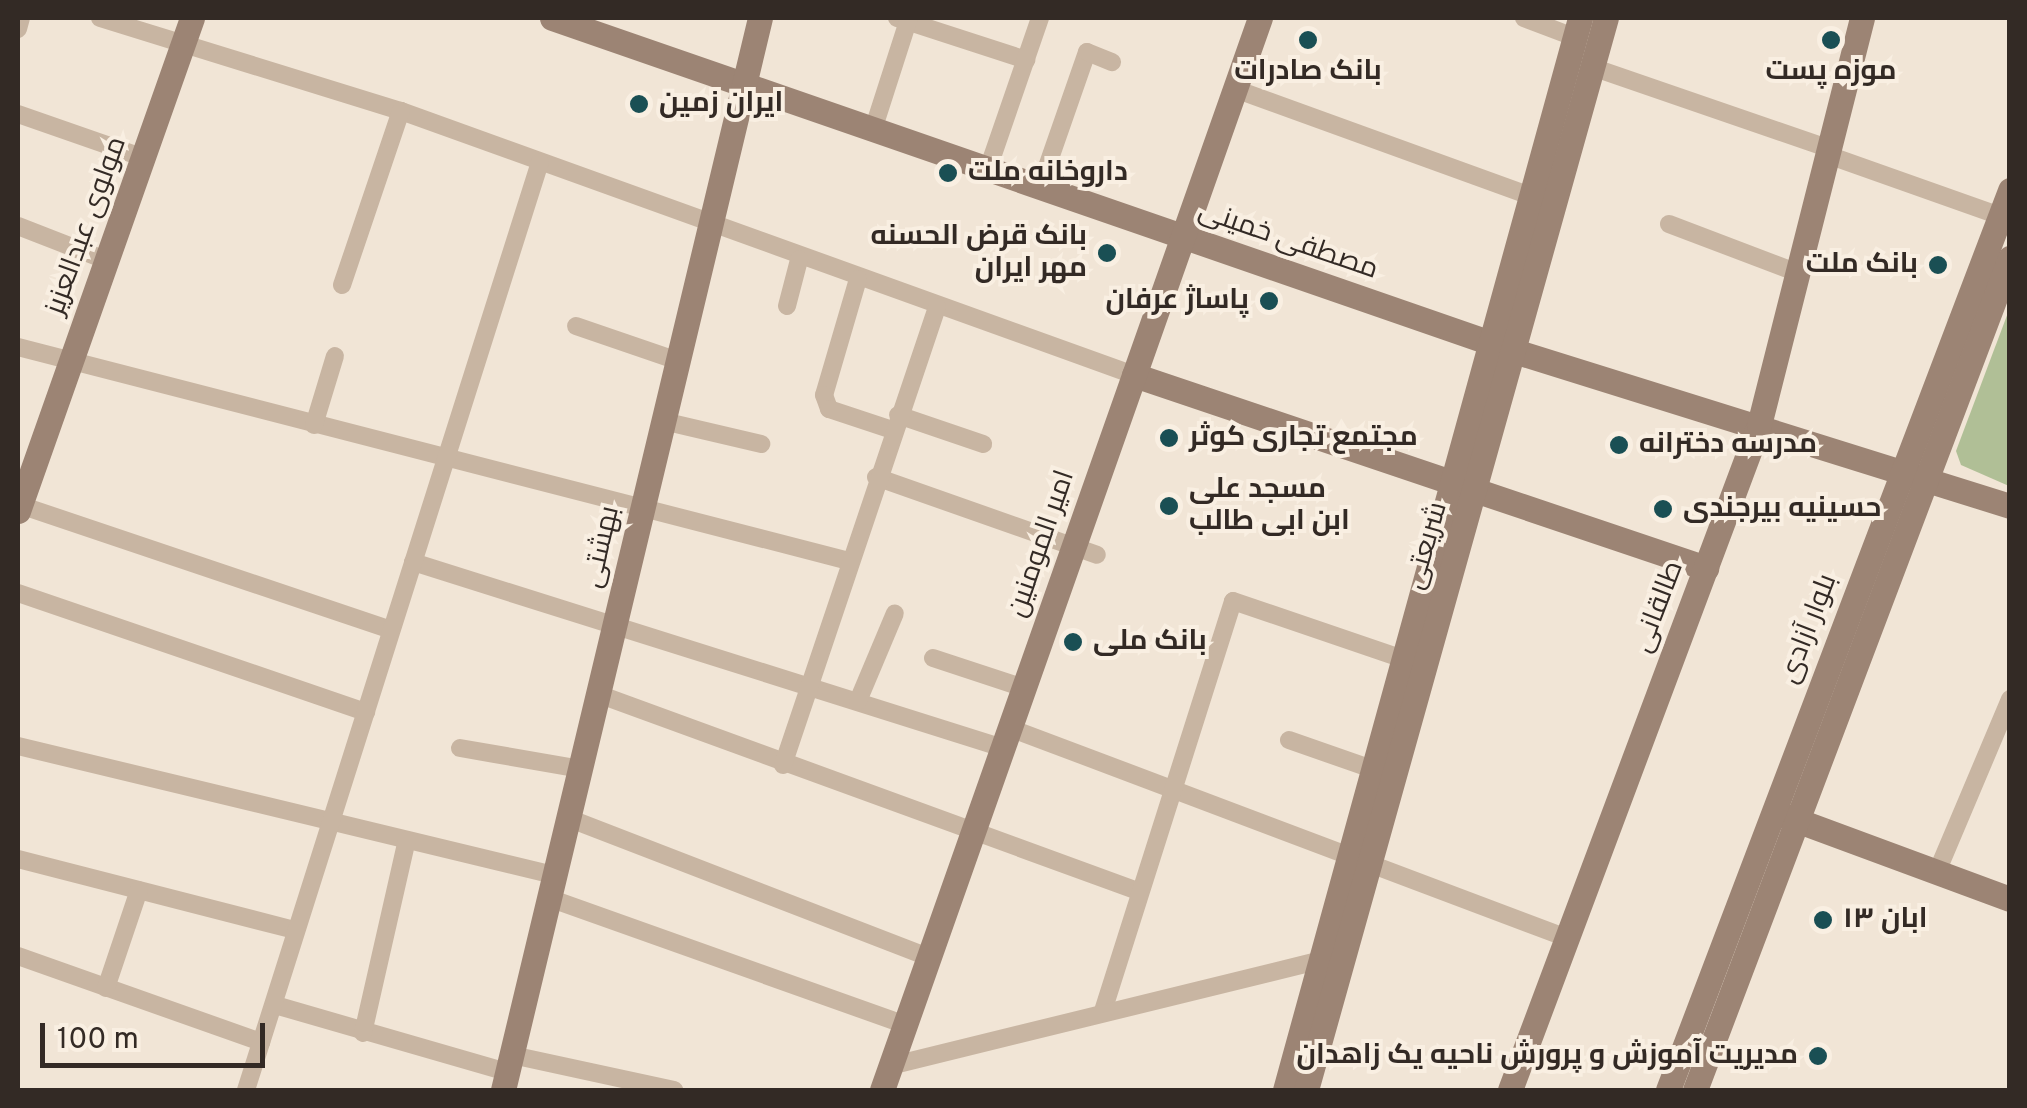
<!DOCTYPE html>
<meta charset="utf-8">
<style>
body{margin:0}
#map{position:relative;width:2027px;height:1108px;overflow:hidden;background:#f1e5d6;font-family:Overpass,Cairo,sans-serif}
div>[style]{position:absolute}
.green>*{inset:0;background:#b0bf96}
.street>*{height:18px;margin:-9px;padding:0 9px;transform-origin:9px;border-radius:9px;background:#c8b5a2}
.secondary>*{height:25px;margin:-12.5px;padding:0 12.5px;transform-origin:12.5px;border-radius:12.5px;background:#9c8474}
.dots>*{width:28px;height:28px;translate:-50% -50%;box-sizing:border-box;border:5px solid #f9efe2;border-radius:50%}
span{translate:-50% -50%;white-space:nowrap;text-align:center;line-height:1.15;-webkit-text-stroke:8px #f9efe2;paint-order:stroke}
.poi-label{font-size:28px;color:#332a25;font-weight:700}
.left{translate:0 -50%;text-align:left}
.right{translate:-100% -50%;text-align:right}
.street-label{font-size:28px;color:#332a25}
.frame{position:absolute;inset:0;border:20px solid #332a25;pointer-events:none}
.scale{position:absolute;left:40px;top:1023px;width:225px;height:45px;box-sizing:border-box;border:5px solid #332a25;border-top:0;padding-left:12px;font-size:30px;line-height:35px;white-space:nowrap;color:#332a25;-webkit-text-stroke:8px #f9efe2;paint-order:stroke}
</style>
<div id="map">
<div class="green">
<i style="clip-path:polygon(2009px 310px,2009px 486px,1961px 465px,1956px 451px)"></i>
</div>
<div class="street">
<i style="left:100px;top:18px;width:315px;rotate:17.2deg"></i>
<i style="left:401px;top:111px;width:779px;rotate:19.81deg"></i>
<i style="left:897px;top:18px;width:136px;rotate:18deg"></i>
<i style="left:1524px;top:18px;width:53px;rotate:20.8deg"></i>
<i style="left:18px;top:29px;width:11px;rotate:-75deg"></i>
<i style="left:1592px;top:67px;width:252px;rotate:19deg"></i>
<i style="left:1235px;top:89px;width:314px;rotate:19.9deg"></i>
<i style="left:18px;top:114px;width:133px;rotate:19.2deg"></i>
<i style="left:873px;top:130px;width:118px;rotate:-72.2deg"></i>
<i style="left:1828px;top:155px;width:182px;rotate:19.5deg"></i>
<i style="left:988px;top:169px;width:160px;rotate:-71deg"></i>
<i style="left:1040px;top:187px;width:143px;rotate:-70.8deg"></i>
<i style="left:1087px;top:52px;width:27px;rotate:22deg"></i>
<i style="left:1669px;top:224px;width:138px;rotate:20.8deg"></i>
<i style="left:18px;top:226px;width:97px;rotate:21.3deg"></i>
<i style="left:858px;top:279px;width:121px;rotate:106.3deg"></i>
<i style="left:824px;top:395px;width:15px;rotate:70deg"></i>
<i style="left:829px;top:409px;width:66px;rotate:18.4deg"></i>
<i style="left:342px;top:285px;width:184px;rotate:-71.3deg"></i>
<i style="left:787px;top:306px;width:48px;rotate:-75.4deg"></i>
<i style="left:576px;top:326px;width:108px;rotate:18.9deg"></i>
<i style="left:18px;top:347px;width:858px;rotate:14.44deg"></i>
<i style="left:898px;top:415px;width:90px;rotate:18.8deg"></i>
<i style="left:663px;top:421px;width:101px;rotate:13.2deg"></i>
<i style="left:314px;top:425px;width:72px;rotate:-73.1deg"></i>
<i style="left:876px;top:477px;width:234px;rotate:19.4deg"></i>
<i style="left:20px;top:505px;width:391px;rotate:18.6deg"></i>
<i style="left:413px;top:562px;width:619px;rotate:17.5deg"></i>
<i style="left:18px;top:593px;width:368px;rotate:18.9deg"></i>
<i style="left:933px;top:658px;width:96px;rotate:18.2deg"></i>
<i style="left:598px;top:694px;width:572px;rotate:20.05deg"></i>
<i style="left:858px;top:701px;width:95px;rotate:-67.2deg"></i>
<i style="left:1010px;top:728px;width:595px;rotate:20.66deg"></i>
<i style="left:1289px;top:740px;width:85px;rotate:19.3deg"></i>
<i style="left:18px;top:746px;width:551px;rotate:13.53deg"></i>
<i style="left:460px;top:748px;width:122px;rotate:9.9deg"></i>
<i style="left:783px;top:765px;width:483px;rotate:-71.4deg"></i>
<i style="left:568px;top:818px;width:387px;rotate:21.1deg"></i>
<i style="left:18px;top:859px;width:286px;rotate:14.4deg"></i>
<i style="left:1937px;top:872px;width:188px;rotate:-67.1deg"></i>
<i style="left:549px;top:898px;width:378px;rotate:19.6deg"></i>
<i style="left:18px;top:956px;width:258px;rotate:19.5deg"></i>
<i style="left:106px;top:988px;width:103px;rotate:-71.4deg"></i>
<i style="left:275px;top:1005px;width:241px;rotate:16.1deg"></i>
<i style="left:1103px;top:1011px;width:430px;rotate:-72.4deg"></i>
<i style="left:1233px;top:601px;width:176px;rotate:18.8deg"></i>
<i style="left:363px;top:1033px;width:198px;rotate:-77.2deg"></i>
<i style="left:512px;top:1055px;width:166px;rotate:12.2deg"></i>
<i style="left:890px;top:1066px;width:438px;rotate:-13.8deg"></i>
<i style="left:246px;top:1090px;width:973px;rotate:-72.42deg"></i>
</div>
<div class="secondary">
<i style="left:552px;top:18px;width:1018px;rotate:19.09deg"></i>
<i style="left:1514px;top:351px;width:520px;rotate:17.35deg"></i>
<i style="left:1134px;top:375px;width:604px;rotate:18.65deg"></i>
<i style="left:18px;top:511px;width:523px;rotate:-70.56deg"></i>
<i style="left:1780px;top:814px;width:245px;rotate:20.3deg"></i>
<i style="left:503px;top:1090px;width:1102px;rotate:-76.52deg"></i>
<i style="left:882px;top:1090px;width:1137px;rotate:-70.58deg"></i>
<i style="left:1285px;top:1090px;width:1112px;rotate:-74.61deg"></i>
<i style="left:1306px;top:1090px;width:1113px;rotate:-74.37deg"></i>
<i style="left:1510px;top:1090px;width:710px;rotate:-69.47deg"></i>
<i style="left:1759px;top:425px;width:420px;rotate:-75.8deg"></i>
<i style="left:1668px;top:1090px;width:963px;rotate:-69.19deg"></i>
<i style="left:1695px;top:1090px;width:890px;rotate:-69.26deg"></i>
</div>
<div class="dots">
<i style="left:1308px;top:40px;background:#1a4f54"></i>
<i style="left:1831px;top:40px;background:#1a4f54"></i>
<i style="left:639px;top:104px;background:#1a4f54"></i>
<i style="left:948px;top:173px;background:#1a4f54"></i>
<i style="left:1107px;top:253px;background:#1a4f54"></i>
<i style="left:1938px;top:265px;background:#1a4f54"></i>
<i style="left:1269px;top:301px;background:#1a4f54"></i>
<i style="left:1169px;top:438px;background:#1a4f54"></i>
<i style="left:1619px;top:445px;background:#1a4f54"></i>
<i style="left:1169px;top:506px;background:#1a4f54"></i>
<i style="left:1663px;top:509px;background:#1a4f54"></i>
<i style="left:1073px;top:642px;background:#1a4f54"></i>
<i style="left:1823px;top:920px;background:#1a4f54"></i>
<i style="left:1818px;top:1056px;background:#1a4f54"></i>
</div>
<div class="poi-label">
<span style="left:1308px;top:72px">بانک صادرات</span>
<span style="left:1831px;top:72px">موزه پست</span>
<span class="left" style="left:659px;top:104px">ایران زمین</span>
<span class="left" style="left:968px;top:173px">داروخانه ملت</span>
<span class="right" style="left:1087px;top:253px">بانک قرض الحسنه<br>مهر ایران</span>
<span class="right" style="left:1918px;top:265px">بانک ملت</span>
<span class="right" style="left:1249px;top:301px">پاساژ عرفان</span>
<span class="left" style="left:1189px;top:438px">مجتمع تجاری کوثر</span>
<span class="left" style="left:1639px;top:445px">مدرسه دخترانه</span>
<span class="left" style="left:1189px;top:506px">مسجد علی<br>ابن ابی طالب</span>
<span class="left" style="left:1683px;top:509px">حسینیه بیرجندی</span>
<span class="left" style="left:1093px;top:642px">بانک ملی</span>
<span class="left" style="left:1843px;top:920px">۱۳ ابان</span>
<span class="right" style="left:1798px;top:1056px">مدیریت آموزش و پرورش ناحیه یک زاهدان</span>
</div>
<div class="street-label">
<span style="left:87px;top:226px;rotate:-70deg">مولوی عبدالعزیز</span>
<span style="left:1288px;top:241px;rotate:19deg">مصطفی خمینی</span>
<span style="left:1042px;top:544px;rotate:-71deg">امیر المومنین</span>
<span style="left:1427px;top:546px;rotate:-74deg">شریعتی</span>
<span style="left:602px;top:547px;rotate:-77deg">بهشتی</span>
<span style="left:1659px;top:607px;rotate:-69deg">طالقانی</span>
<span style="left:1809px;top:629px;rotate:-69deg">بلوار آزادی</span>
</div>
<div class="frame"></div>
<div class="scale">100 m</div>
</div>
